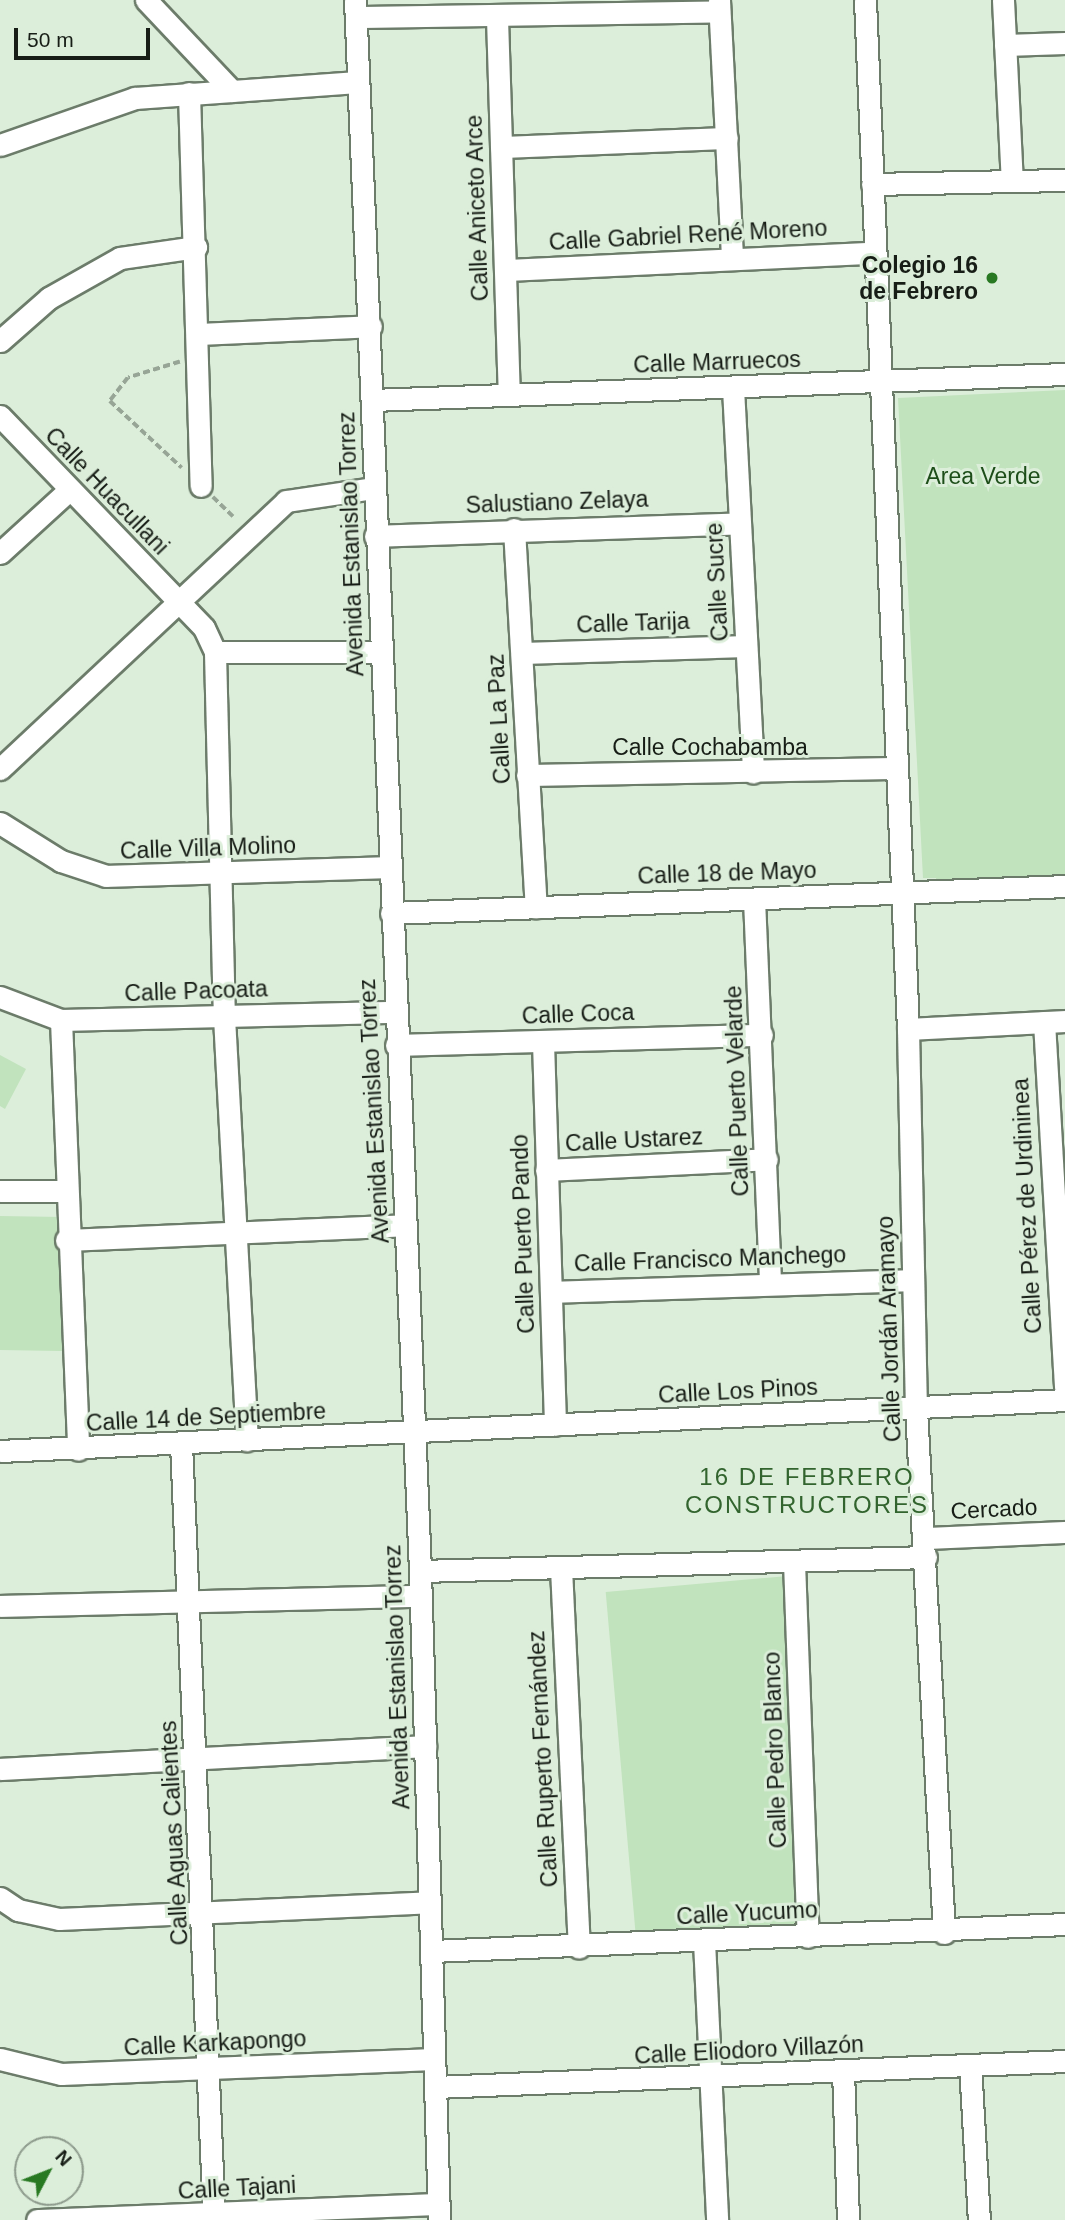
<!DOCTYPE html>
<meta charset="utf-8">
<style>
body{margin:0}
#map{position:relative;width:1065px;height:2220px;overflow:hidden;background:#dceeda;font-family:Helvetica,sans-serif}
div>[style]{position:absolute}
.green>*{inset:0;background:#c1e3bd;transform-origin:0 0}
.path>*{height:3.5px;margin-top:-1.75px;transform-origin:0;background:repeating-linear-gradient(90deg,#97a596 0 7px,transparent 0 10.5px)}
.roads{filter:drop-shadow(2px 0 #6c7c6a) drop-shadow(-2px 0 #6c7c6a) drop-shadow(0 2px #6c7c6a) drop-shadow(0 -2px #6c7c6a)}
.minor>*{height:21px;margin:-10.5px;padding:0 10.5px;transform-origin:10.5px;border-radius:10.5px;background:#fff}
.dots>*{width:19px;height:19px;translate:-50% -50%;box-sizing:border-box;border:4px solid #dceeda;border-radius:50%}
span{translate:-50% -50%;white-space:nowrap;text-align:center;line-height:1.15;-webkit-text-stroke:6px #dceeda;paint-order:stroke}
.street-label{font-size:23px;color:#171d16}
.poi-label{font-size:23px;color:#171d16;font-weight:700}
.right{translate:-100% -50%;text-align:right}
.park-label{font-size:23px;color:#1d4e19}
.neighbourhood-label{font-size:24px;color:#32642e;letter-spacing:2px}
.north{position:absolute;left:14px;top:2136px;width:70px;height:70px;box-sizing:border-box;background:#dceeda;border:2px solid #8d9a8c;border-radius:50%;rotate:48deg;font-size:19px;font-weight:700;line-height:28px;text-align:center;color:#171d16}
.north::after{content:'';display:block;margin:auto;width:24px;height:32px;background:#287922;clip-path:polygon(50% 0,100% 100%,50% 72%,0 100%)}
.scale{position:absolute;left:14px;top:28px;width:136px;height:32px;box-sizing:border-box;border:4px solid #171d16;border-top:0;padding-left:9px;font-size:21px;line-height:24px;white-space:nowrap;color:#171d16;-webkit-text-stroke:5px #dceeda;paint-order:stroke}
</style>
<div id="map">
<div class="green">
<i style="clip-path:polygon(1065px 390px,1065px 877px,937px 883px,936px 878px,923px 878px,898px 398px)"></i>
<i style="clip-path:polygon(0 1055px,26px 1069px,5px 1109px,0 1106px)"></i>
<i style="left:0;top:1216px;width:78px;height:134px;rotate:1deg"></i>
<i style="left:788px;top:1576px;width:357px;height:183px;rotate:85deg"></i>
</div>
<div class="path">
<i style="left:180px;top:362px;width:54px;rotate:162.9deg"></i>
<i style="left:128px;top:378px;width:29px;rotate:128deg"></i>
<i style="left:110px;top:401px;width:98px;rotate:42.9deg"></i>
<i style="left:213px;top:497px;width:28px;rotate:44deg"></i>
</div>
<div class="roads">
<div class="minor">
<i style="left:146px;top:0;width:125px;rotate:46.6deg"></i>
<i style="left:355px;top:0;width:1572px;rotate:87.63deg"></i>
<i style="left:420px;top:1571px;width:649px;rotate:88.32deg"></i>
<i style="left:719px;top:0;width:258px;rotate:87.1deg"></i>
<i style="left:865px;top:0;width:1030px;rotate:87.61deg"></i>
<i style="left:908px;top:1029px;width:380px;rotate:88.8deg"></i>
<i style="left:916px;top:1409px;width:525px;rotate:86.94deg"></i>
<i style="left:1003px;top:0;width:181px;rotate:87.2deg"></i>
<i style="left:356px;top:17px;width:363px;rotate:-0.9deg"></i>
<i style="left:497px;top:18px;width:377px;rotate:88.2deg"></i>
<i style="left:1005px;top:45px;width:60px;rotate:-1.9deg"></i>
<i style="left:189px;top:93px;width:393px;rotate:88.3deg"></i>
<i style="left:0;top:145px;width:143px;rotate:-19.2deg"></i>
<i style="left:135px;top:98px;width:223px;rotate:-4.1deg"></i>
<i style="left:501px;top:147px;width:226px;rotate:-2.3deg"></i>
<i style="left:872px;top:184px;width:193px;rotate:-1.2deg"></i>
<i style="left:507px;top:270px;width:365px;rotate:-2.7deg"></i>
<i style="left:198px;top:334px;width:173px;rotate:-2.6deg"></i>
<i style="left:0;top:341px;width:65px;rotate:-41.3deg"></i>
<i style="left:49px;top:298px;width:81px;rotate:-29.4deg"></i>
<i style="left:120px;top:258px;width:77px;rotate:-8.2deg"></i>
<i style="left:733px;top:388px;width:385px;rotate:87deg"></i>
<i style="left:372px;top:400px;width:693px;rotate:-2.15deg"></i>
<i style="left:0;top:416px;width:294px;rotate:46.1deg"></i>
<i style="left:204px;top:628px;width:26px;rotate:65deg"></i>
<i style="left:215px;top:652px;width:365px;rotate:88.6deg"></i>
<i style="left:224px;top:1017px;width:424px;rotate:86.9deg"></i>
<i style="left:514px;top:529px;width:379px;rotate:86.7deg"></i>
<i style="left:375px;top:536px;width:365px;rotate:-2deg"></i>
<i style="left:0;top:553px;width:92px;rotate:-42.4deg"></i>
<i style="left:215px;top:652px;width:165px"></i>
<i style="left:522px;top:653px;width:224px;rotate:-1.8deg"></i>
<i style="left:0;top:769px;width:392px;rotate:-43.1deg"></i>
<i style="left:286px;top:501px;width:89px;rotate:-8.4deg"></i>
<i style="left:527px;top:775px;width:367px;rotate:-1.1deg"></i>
<i style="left:0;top:823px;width:72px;rotate:31.9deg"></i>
<i style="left:61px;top:861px;width:47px;rotate:18.4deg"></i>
<i style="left:106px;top:876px;width:283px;rotate:-1.8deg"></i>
<i style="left:754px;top:899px;width:382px;rotate:87.6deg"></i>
<i style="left:391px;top:913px;width:675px;rotate:-2.29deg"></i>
<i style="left:0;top:997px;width:65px;rotate:20.7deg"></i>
<i style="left:61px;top:1020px;width:336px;rotate:-1.4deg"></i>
<i style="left:61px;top:1020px;width:430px;rotate:87.7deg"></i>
<i style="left:1044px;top:1022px;width:366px;rotate:86.7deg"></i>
<i style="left:908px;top:1029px;width:157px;rotate:-2.9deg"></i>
<i style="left:543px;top:1042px;width:383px;rotate:88.2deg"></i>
<i style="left:396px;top:1045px;width:366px;rotate:-1.6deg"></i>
<i style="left:546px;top:1170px;width:221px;rotate:-2.8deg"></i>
<i style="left:0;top:1191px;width:64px"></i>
<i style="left:66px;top:1240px;width:340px;rotate:-2.5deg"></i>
<i style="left:551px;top:1292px;width:362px;rotate:-1.9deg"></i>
<i style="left:181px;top:1443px;width:778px;rotate:87.57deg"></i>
<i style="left:0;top:1451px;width:1066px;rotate:-2.74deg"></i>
<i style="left:926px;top:1538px;width:139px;rotate:-2.5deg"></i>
<i style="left:794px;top:1562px;width:375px;rotate:87.9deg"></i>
<i style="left:561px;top:1568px;width:380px;rotate:87.3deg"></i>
<i style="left:420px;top:1571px;width:506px;rotate:-1.58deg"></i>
<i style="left:0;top:1606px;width:420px;rotate:-1.4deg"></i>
<i style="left:0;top:1769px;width:426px;rotate:-3.1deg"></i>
<i style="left:0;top:1898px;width:22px;rotate:34deg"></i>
<i style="left:18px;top:1910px;width:42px;rotate:12.4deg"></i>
<i style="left:59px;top:1919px;width:371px;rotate:-2.6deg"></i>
<i style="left:704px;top:1941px;width:279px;rotate:87.3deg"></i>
<i style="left:432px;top:1951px;width:634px;rotate:-2.44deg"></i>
<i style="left:0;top:2059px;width:63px;rotate:13.8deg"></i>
<i style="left:61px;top:2074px;width:373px;rotate:-2.3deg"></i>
<i style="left:970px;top:2065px;width:155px;rotate:86.7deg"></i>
<i style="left:843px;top:2070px;width:150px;rotate:88.1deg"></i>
<i style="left:435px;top:2087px;width:631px;rotate:-2.36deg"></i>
<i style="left:37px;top:2220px;width:401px;rotate:-2.3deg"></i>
</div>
</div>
<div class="dots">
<i style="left:992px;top:278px;background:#287922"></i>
</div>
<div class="street-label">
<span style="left:477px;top:208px;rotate:-92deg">Calle Aniceto Arce</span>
<span style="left:688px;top:235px;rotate:-3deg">Calle Gabriel René Moreno</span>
<span style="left:717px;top:362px;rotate:-2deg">Calle Marruecos</span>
<span style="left:107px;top:491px;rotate:46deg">Calle Huacullani</span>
<span style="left:557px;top:502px;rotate:-2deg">Salustiano Zelaya</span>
<span style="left:351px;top:544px;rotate:-92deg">Avenida Estanislao Torrez</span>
<span style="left:717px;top:582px;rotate:-93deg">Calle Sucre</span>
<span style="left:633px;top:623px;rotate:-2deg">Calle Tarija</span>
<span style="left:499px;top:719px;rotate:-93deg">Calle La Paz</span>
<span style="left:710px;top:747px">Calle Cochabamba</span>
<span style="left:208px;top:848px;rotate:-2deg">Calle Villa Molino</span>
<span style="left:727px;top:873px;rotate:-2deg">Calle 18 de Mayo</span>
<span style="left:196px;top:991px;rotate:-2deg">Calle Pacoata</span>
<span style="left:578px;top:1014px;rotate:-2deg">Calle Coca</span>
<span style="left:737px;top:1091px;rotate:-92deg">Calle Puerto Velarde</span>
<span style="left:374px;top:1111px;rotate:-93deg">Avenida Estanislao Torrez</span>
<span style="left:634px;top:1140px;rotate:-3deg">Calle Ustarez</span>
<span style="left:1027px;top:1206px;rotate:-93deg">Calle Pérez de Urdininea</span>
<span style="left:523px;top:1234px;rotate:-92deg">Calle Puerto Pando</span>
<span style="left:710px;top:1259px;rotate:-2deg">Calle Francisco Manchego</span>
<span style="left:889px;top:1329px;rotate:-92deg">Calle Jordán Aramayo</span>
<span style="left:738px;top:1391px;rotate:-3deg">Calle Los Pinos</span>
<span style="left:206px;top:1417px;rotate:-3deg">Calle 14 de Septiembre</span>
<span style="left:994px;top:1509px;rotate:-3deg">Cercado</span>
<span style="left:397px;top:1677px;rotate:-92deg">Avenida Estanislao Torrez</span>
<span style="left:775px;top:1750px;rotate:-92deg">Calle Pedro Blanco</span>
<span style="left:543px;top:1759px;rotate:-93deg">Calle Ruperto Fernández</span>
<span style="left:174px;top:1833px;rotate:-93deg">Calle Aguas Calientes</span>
<span style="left:747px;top:1913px;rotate:-3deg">Calle Yucumo</span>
<span style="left:215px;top:2043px;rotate:-3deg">Calle Karkapongo</span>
<span style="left:749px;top:2050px;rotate:-3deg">Calle Eliodoro Villazón</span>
<span style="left:237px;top:2188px;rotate:-3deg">Calle Tajani</span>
</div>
<div class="poi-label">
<span class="right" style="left:978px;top:278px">Colegio 16<br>de Febrero</span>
</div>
<div class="park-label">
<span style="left:983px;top:476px">Area Verde</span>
</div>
<div class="neighbourhood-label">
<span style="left:807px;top:1491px">16 DE FEBRERO<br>CONSTRUCTORES</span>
</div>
<div class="north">N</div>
<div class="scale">50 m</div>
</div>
